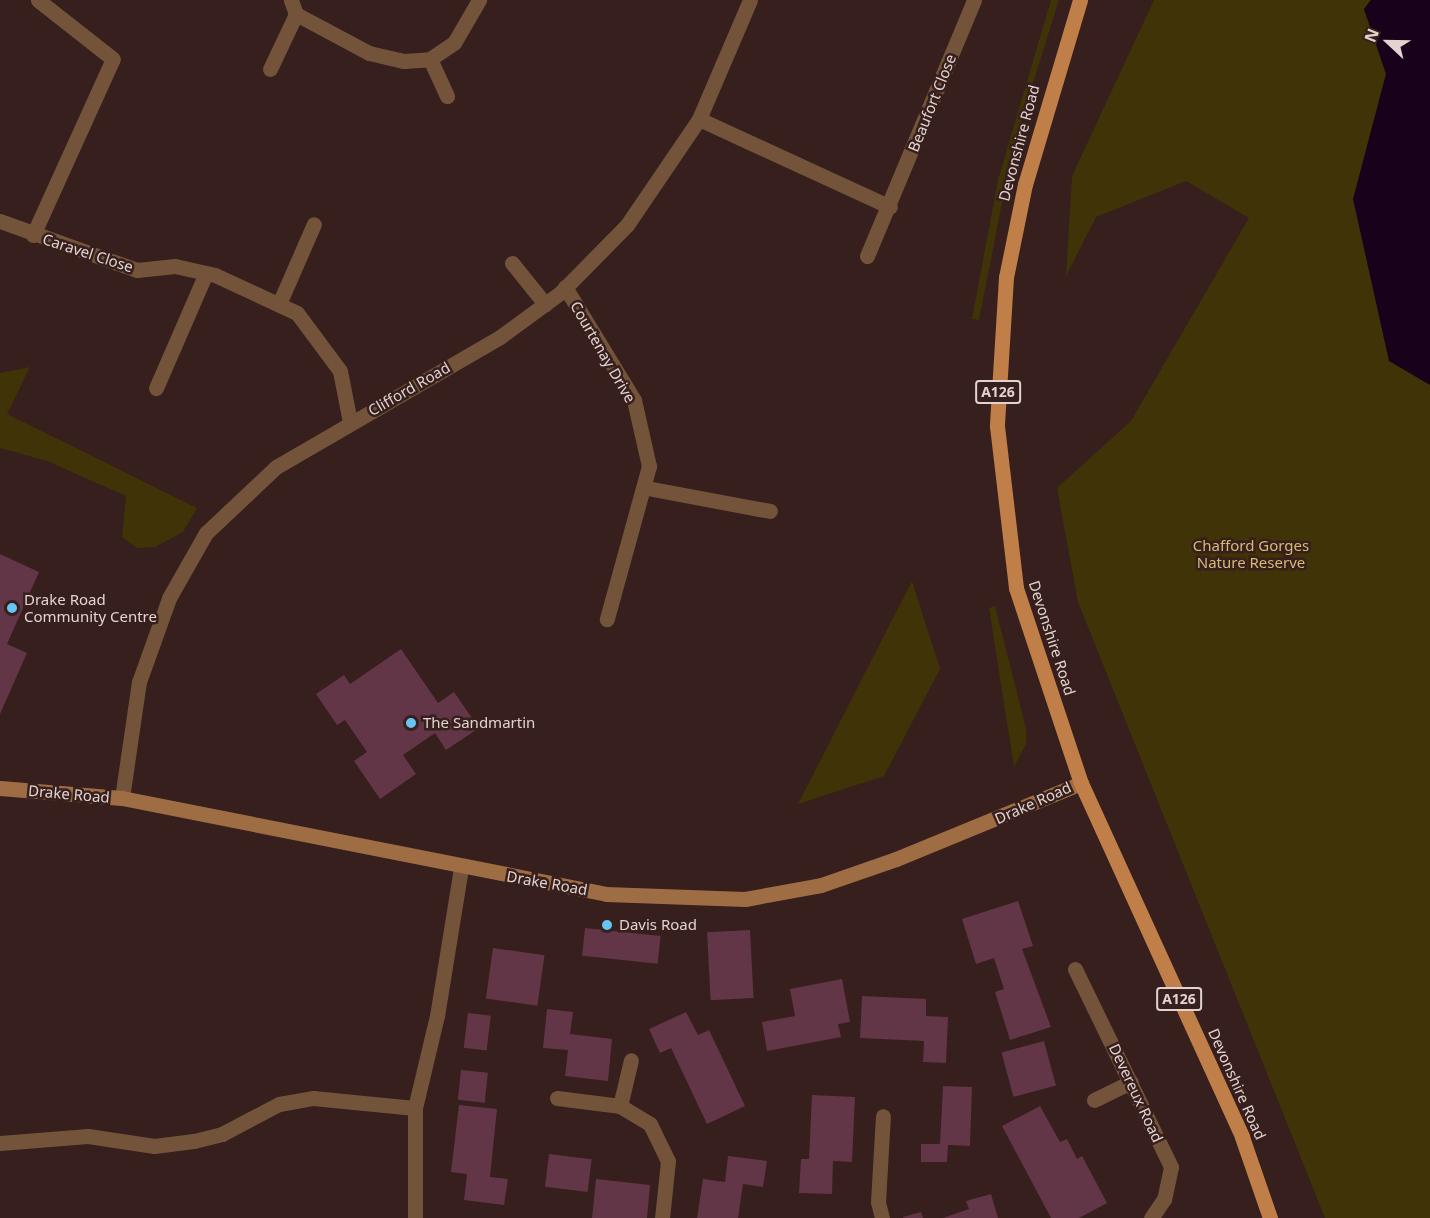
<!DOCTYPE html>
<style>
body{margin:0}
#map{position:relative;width:1430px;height:1218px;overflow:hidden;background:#361f1c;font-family:"Noto Sans",sans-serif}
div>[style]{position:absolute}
.green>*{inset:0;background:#403307}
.water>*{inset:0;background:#18011a}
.building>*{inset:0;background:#623647;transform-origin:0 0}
.lane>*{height:15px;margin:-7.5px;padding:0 7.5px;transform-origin:7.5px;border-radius:7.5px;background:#73543a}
.street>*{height:15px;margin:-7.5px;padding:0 7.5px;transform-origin:7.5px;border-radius:7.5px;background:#73543a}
.secondary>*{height:15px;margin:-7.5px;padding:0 7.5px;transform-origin:7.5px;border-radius:7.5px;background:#9f6d43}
.primary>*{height:15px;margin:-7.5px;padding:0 7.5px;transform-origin:7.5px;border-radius:7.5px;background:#c07f48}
.dots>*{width:16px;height:16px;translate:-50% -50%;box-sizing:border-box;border:3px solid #361f1c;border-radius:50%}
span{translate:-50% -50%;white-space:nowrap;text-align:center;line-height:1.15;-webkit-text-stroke:5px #361f1c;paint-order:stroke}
.shield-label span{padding:2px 4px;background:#361f1c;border:2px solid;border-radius:4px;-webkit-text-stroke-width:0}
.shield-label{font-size:14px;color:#e2d3d0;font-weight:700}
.street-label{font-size:15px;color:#e2d3d0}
.park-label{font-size:15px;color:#d5bc74}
.poi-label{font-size:15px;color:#e2d3d0}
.left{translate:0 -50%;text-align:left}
.north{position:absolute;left:1358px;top:12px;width:60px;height:60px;-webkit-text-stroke:4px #361f1c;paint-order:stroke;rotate:292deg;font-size:16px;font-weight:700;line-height:24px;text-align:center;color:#e2d3d0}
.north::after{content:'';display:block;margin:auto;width:21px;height:27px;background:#e2d3d0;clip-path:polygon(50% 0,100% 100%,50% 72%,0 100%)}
</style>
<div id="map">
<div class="green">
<i style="clip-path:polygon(1051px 0,1059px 0,1013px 147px,979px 320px,972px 319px,998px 180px)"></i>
<i style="clip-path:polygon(1154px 0,1371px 0,1364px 9px,1386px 73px,1376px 118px,1389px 360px,1430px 385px,1430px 1218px,1325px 1218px,1078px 602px,1057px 488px,1131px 421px,1249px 218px,1186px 181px,1096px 217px,1066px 276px,1072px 176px)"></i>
<i style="clip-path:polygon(30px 367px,7px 414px,197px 508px,183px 532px,155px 547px,137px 548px,122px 537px,126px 496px,47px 461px,0 448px,0 373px)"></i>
<i style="clip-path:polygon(912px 581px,940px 669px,884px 776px,798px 804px)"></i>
<i style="clip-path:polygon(995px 606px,1026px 728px,1026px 744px,1014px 767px,989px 608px)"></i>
</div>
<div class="water">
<i style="clip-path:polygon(1371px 0,1430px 0,1430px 385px,1389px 361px,1353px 199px,1386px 74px,1364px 9px)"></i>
</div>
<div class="building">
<i style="clip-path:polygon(0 554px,39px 572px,7px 644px,27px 653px,0 714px)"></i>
<i style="clip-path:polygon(401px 649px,438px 703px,454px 692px,479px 728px,446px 750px,435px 733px,403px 755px,416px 774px,380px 799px,354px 761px,367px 752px,345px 720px,337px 725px,316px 694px,344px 675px,350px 684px)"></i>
<i style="clip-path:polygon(1018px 901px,1033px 946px,1022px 949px,1051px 1027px,1010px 1040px,995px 992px,1004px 989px,994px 958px,976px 964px,962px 919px)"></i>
<i style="left:585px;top:928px;width:76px;height:28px;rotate:6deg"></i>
<i style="left:750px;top:930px;width:68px;height:43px;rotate:87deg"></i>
<i style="left:493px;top:948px;width:52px;height:51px;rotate:8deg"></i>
<i style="clip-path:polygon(842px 979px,850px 1022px,838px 1024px,841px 1037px,767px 1051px,762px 1022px,795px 1016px,790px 989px)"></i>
<i style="clip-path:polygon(862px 996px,926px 999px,926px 1016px,948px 1017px,946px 1063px,923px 1062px,924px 1041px,860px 1038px)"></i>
<i style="clip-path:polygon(547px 1009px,573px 1012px,570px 1034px,612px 1039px,608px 1081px,565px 1076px,568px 1050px,543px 1048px)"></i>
<i style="clip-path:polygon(686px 1012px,698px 1035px,709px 1030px,745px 1106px,707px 1124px,671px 1048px,660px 1053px,649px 1029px)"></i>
<i style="left:468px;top:1013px;width:23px;height:35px;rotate:7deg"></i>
<i style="left:1044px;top:1041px;width:46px;height:44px;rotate:75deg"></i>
<i style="left:461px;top:1070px;width:27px;height:30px;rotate:6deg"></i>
<i style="clip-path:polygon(943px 1086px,972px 1087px,970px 1146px,948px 1145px,947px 1162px,921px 1162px,921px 1144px,940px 1144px)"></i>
<i style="clip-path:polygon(812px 1095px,855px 1097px,852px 1162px,833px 1161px,832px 1194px,799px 1193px,801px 1159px,809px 1159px)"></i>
<i style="clip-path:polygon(459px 1105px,497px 1109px,490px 1177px,508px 1179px,504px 1205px,464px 1200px,467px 1174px,451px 1172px)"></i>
<i style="clip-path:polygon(1040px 1106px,1060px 1142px,1067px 1139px,1077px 1159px,1082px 1156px,1107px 1203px,1079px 1218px,1051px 1218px,1002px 1126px)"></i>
<i style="left:549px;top:1154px;width:43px;height:33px;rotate:7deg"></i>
<i style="clip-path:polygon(728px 1156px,767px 1161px,763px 1187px,743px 1184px,738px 1218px,697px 1218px,703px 1179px,725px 1182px)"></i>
<i style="clip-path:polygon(596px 1179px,650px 1185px,647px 1218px,592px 1218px)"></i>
<i style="clip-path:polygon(991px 1194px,998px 1218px,943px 1218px,969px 1209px,966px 1201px)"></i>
<i style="clip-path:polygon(921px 1212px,923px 1218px,903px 1218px,903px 1217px)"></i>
</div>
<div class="lane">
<i style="left:38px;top:0;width:95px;rotate:38.2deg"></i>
<i style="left:270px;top:69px;width:61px;rotate:-64.7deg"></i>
<i style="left:296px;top:14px;width:15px;rotate:-110deg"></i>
<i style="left:512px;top:263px;width:53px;rotate:51.2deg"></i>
<i style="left:279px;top:304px;width:87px;rotate:-66.4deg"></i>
<i style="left:156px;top:388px;width:125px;rotate:-66.5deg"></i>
<i style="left:882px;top:1218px;width:16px;rotate:-104deg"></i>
<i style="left:878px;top:1202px;width:86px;rotate:-86.7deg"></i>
</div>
<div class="street">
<i style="left:296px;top:14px;width:83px;rotate:28.1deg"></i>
<i style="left:369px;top:53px;width:36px;rotate:13deg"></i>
<i style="left:404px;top:61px;width:26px;rotate:-4deg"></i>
<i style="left:430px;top:59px;width:29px;rotate:-34deg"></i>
<i style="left:454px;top:43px;width:50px;rotate:-59.8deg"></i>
<i style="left:430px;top:59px;width:41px;rotate:65.3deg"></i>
<i style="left:699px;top:119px;width:210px;rotate:24.7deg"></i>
<i style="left:0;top:221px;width:145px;rotate:19.7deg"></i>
<i style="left:137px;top:270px;width:38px;rotate:-6deg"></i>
<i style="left:175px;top:266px;width:41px;rotate:12.7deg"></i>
<i style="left:215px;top:275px;width:90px;rotate:24.9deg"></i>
<i style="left:297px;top:313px;width:72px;rotate:53.4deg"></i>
<i style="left:340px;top:371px;width:52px;rotate:78.9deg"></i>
<i style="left:33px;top:235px;width:193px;rotate:-65.6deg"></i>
<i style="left:867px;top:256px;width:277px;rotate:-67.3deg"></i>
<i style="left:565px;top:287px;width:132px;rotate:58.6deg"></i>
<i style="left:634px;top:400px;width:68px;rotate:77.2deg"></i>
<i style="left:649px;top:466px;width:159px;rotate:105.4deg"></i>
<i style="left:647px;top:488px;width:125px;rotate:10.6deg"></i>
<i style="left:122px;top:798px;width:117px;rotate:-81.7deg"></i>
<i style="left:139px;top:682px;width:89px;rotate:-70.3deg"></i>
<i style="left:169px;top:598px;width:75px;rotate:-60.4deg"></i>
<i style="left:206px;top:533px;width:96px;rotate:-43.3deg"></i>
<i style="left:276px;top:467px;width:259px;rotate:-30.1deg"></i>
<i style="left:500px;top:337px;width:74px;rotate:-36.3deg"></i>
<i style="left:560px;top:293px;width:95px;rotate:-45.4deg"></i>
<i style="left:627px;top:225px;width:128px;rotate:-55.8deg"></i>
<i style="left:699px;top:119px;width:129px;rotate:-66.8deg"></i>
<i style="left:1075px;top:969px;width:220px;rotate:64.1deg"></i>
<i style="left:1171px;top:1167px;width:33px;rotate:102deg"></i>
<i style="left:1164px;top:1199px;width:23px;rotate:124deg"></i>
<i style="left:557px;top:1098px;width:64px;rotate:7.2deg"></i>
<i style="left:620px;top:1106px;width:35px;rotate:31deg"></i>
<i style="left:650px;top:1124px;width:41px;rotate:64.1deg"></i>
<i style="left:668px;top:1161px;width:57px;rotate:96deg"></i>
<i style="left:1094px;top:1100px;width:41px;rotate:-25.9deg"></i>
<i style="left:620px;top:1106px;width:47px;rotate:-76.6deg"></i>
<i style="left:0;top:1143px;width:88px;rotate:-4.5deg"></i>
<i style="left:88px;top:1136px;width:67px;rotate:8.6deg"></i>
<i style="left:154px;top:1146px;width:40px;rotate:-7.1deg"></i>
<i style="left:194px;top:1141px;width:29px;rotate:-14deg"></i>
<i style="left:222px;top:1134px;width:64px;rotate:-27.8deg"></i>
<i style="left:279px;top:1104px;width:35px;rotate:-10deg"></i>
<i style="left:313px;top:1098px;width:102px;rotate:5.6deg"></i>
<i style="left:415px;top:1218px;width:110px;rotate:-90deg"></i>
<i style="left:415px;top:1108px;width:95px;rotate:-76.6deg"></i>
<i style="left:437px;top:1016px;width:150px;rotate:-80.8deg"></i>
</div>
<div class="secondary">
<i style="left:0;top:788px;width:122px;rotate:4.7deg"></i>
<i style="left:122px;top:798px;width:493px;rotate:11.2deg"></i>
<i style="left:606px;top:894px;width:139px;rotate:2.1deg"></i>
<i style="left:745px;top:899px;width:77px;rotate:-10.4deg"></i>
<i style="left:821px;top:885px;width:79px;rotate:-19.1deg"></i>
<i style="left:896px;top:859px;width:200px;rotate:-22.3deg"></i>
</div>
<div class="primary">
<i style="left:1080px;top:0;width:192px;rotate:106.6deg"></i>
<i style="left:1025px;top:184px;width:95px;rotate:101.5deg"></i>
<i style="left:1006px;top:277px;width:149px;rotate:93.5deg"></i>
<i style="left:997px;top:426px;width:163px;rotate:83.3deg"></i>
<i style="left:1016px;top:588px;width:206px;rotate:71.6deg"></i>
<i style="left:1081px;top:783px;width:389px;rotate:65.5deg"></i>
<i style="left:1242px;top:1137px;width:86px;rotate:70.9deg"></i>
</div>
<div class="dots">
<i style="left:12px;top:608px;background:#68c4f0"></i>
<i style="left:411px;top:723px;background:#68c4f0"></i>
<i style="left:607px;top:925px;background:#68c4f0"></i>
</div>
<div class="shield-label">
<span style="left:998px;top:392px">A126</span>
<span style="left:1179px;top:999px">A126</span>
</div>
<div class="street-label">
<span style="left:932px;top:103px;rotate:-68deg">Beaufort Close</span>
<span style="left:1019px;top:143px;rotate:-75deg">Devonshire Road</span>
<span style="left:88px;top:253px;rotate:18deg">Caravel Close</span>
<span style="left:603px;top:352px;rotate:60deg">Courtenay Drive</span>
<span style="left:409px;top:389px;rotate:-30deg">Clifford Road</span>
<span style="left:1052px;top:638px;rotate:72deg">Devonshire Road</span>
<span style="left:69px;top:794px;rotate:5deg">Drake Road</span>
<span style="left:1033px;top:803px;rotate:-24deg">Drake Road</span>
<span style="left:547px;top:883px;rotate:10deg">Drake Road</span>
<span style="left:1237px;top:1084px;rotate:66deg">Devonshire Road</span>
<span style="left:1136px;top:1093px;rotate:65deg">Devereux Road</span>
</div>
<div class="park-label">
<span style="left:1251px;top:554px">Chafford Gorges<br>Nature Reserve</span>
</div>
<div class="poi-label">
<span class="left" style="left:24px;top:608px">Drake Road<br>Community Centre</span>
<span class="left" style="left:423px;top:723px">The Sandmartin</span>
<span class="left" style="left:619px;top:925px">Davis Road</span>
</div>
<div class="north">N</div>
</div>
